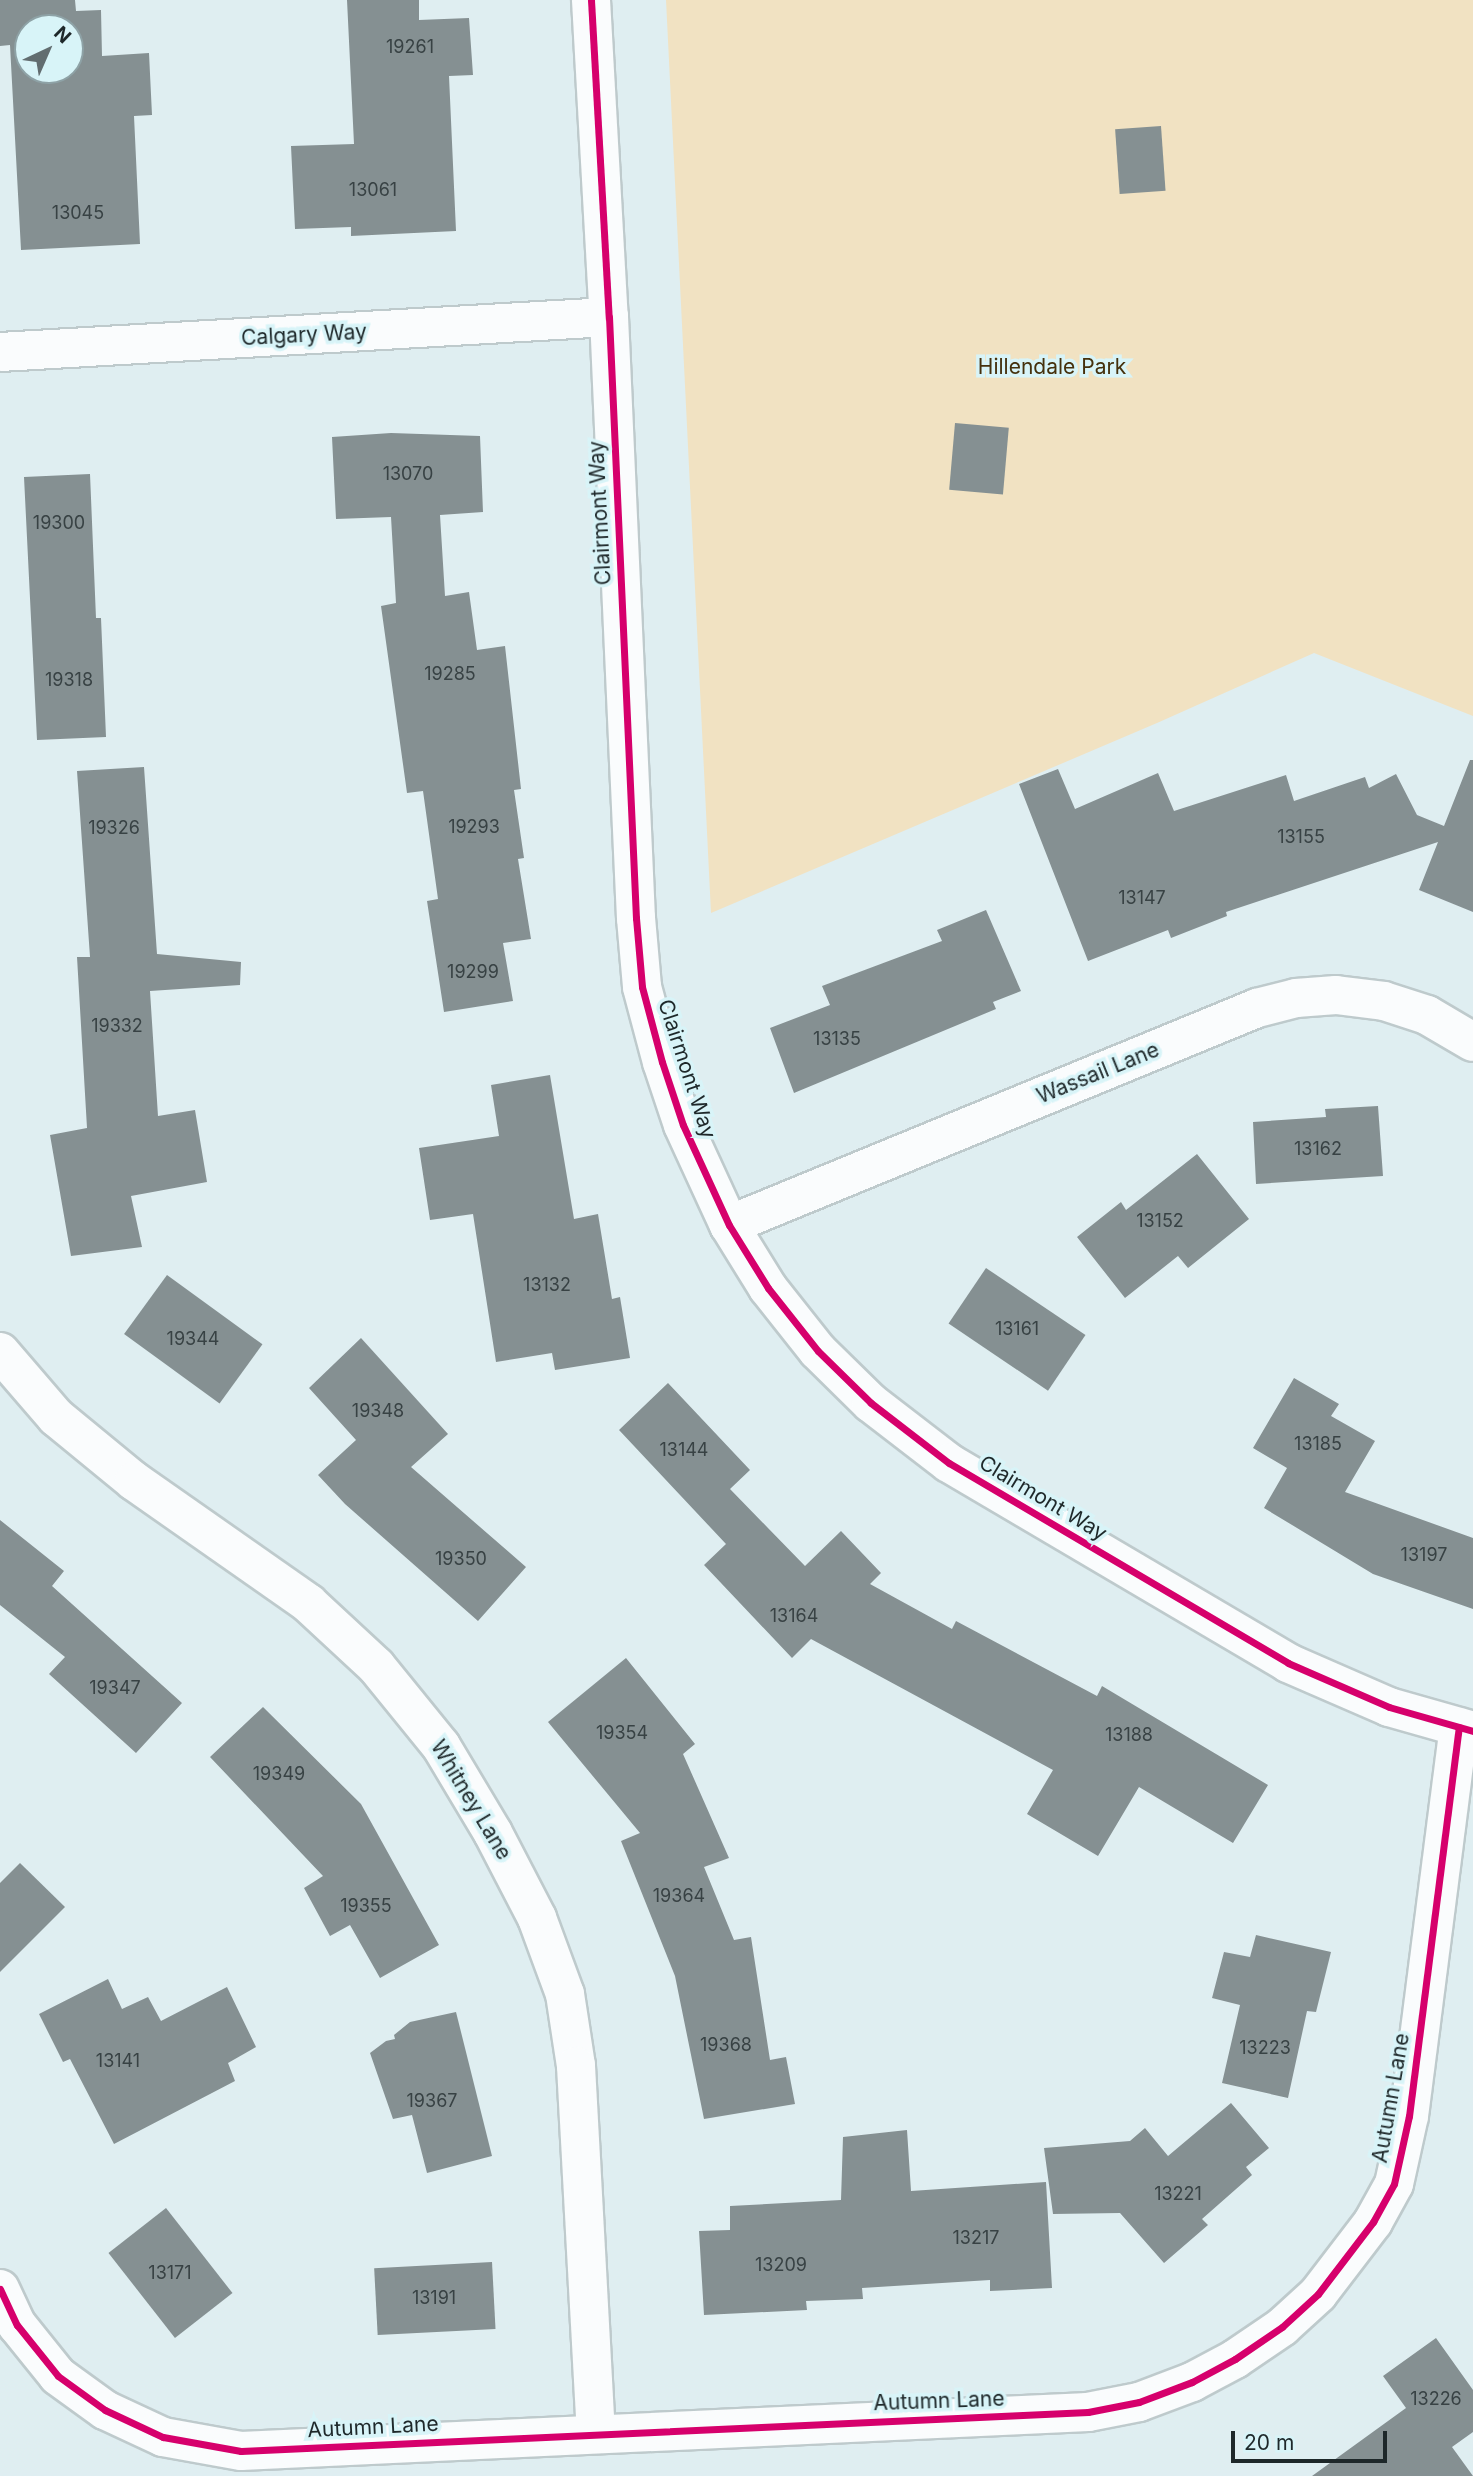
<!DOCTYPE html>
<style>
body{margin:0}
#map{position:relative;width:1473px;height:2476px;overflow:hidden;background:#dfeef1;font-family:Inter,sans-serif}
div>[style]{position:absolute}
.green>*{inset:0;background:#f1e2c2}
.building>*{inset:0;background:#859092;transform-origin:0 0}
.roads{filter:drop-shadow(2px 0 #becacc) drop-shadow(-2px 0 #becacc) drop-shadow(0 2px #becacc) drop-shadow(0 -2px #becacc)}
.minor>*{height:38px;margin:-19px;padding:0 19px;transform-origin:19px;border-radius:19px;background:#fafcfd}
.cycleway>*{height:7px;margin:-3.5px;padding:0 3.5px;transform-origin:3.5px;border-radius:3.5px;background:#d6006c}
span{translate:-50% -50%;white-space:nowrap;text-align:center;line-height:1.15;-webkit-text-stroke:7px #d8f4f8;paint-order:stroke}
.number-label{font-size:18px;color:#384244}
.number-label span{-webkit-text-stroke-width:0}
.street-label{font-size:21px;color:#1e282a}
.park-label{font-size:21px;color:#45310d}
.north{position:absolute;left:14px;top:14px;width:70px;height:70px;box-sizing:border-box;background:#d8f4f8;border:2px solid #8ea2a6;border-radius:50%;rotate:44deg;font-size:19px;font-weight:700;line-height:28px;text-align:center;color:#1e282a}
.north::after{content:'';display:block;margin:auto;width:24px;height:32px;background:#626d70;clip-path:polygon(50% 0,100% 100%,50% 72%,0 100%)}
.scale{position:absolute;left:1231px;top:2431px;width:156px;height:32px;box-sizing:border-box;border:4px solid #1e282a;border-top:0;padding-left:9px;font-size:21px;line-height:24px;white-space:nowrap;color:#1e282a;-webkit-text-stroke:5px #d8f4f8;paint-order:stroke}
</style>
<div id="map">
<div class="green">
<i style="clip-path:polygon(666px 0,1473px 0,1473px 716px,1314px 653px,1157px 723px,711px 913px)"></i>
</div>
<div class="building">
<i style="clip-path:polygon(evenodd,0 0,75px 0,76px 11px,101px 10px,102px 56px,149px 53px,152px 115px,134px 116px,140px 244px,21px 250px,10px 45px,0 46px,0 0,28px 28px,70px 28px,70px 70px,28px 70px,28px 28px)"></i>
<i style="clip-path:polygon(347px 0,419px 0,419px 20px,469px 18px,473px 75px,449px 76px,456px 231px,351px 236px,351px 227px,295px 229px,291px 146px,354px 144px)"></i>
<i style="left:1161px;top:126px;width:65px;height:46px;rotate:86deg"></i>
<i style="left:955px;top:423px;width:54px;height:67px;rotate:5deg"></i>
<i style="clip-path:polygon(391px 433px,480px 436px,483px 512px,440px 515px,445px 596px,469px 592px,477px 650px,505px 646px,521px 789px,514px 790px,524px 858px,518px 859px,531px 939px,503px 943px,513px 1001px,444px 1012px,427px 901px,438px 899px,423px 791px,407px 793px,381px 606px,396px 603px,391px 517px,336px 519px,332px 437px)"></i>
<i style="clip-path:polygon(90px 474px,96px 618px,101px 618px,106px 737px,37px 740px,24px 477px)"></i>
<i style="clip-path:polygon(1470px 760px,1473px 760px,1473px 912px,1419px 890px,1438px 842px,1226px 912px,1227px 916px,1171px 938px,1168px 930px,1088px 961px,1019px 784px,1058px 769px,1075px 809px,1158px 773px,1174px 811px,1286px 775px,1294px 801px,1365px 777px,1369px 788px,1396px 774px,1417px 815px,1444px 826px)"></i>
<i style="clip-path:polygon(144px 767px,157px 954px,241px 962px,240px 985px,150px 991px,158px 1116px,195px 1110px,207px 1182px,131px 1196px,142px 1247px,71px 1256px,50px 1135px,87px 1128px,77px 957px,90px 957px,77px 771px)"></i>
<i style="clip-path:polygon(986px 910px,1021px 991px,993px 1002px,996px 1009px,794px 1093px,770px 1028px,830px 1005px,822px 986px,942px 941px,937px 930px)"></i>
<i style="clip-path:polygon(550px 1075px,574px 1219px,598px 1214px,612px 1299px,620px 1297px,630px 1358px,555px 1370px,552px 1353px,496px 1362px,473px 1214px,430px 1220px,419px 1148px,499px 1136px,491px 1085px)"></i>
<i style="clip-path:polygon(1378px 1106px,1383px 1176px,1256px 1184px,1253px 1122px,1326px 1117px,1325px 1109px)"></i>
<i style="clip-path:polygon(1197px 1154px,1249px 1219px,1188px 1268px,1178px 1256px,1125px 1298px,1077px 1237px,1121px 1202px,1126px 1210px)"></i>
<i style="left:986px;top:1268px;width:120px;height:67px;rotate:34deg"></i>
<i style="left:167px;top:1275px;width:118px;height:73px;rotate:36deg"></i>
<i style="clip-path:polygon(361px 1338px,448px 1434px,411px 1467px,526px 1567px,478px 1621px,345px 1504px,318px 1475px,356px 1440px,309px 1388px)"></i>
<i style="clip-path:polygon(1294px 1378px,1339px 1404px,1331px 1416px,1375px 1441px,1345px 1492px,1473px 1538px,1473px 1609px,1373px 1574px,1264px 1508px,1287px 1468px,1253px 1448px)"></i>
<i style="clip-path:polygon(668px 1383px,750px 1470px,730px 1489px,805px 1566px,841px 1531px,881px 1573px,870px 1584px,952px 1629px,956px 1621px,1097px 1696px,1102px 1686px,1268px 1785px,1233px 1843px,1139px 1787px,1098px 1856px,1027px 1814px,1053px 1770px,811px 1639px,792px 1658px,704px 1565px,726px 1544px,619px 1430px)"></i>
<i style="clip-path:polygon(0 1520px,64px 1571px,52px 1586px,182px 1703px,136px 1753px,49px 1674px,65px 1657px,0 1605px)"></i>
<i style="clip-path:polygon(626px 1658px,695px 1744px,683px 1754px,729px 1858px,704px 1867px,734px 1940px,751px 1937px,770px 2060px,786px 2057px,795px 2104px,704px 2119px,675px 1976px,621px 1841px,640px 1833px,548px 1722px)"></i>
<i style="clip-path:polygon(263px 1707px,361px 1804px,439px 1945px,380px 1978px,350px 1925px,330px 1936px,304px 1888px,323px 1876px,210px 1757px)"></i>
<i style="clip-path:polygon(20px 1863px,65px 1907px,0 1972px,0 1883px)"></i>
<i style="clip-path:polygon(1256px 1935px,1331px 1952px,1316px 2012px,1307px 2011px,1288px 2098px,1222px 2083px,1240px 2005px,1212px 1998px,1224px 1952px,1250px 1957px)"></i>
<i style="clip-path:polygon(108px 1979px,122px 2009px,148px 1997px,161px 2021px,227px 1987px,256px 2047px,228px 2063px,235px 2081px,114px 2144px,70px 2059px,63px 2062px,39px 2014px)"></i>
<i style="clip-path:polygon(456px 2012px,492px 2156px,427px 2173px,412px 2115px,393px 2119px,370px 2053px,386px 2041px,395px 2039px,394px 2035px,410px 2022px)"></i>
<i style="clip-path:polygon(1231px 2103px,1269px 2148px,1246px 2167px,1252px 2175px,1202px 2219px,1208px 2225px,1164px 2263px,1120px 2213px,1053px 2214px,1044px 2148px,1130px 2141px,1145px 2128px,1168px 2156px)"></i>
<i style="clip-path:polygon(907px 2130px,911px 2191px,1046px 2182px,1052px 2288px,990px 2291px,990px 2280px,862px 2288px,863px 2299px,806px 2301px,807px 2310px,704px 2315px,699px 2231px,730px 2230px,730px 2206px,841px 2200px,843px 2137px)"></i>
<i style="left:166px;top:2208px;width:108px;height:73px;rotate:52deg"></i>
<i style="left:492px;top:2262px;width:67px;height:118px;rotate:87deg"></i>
<i style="clip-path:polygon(1436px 2338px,1473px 2390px,1473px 2432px,1452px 2447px,1473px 2476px,1312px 2476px,1406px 2408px,1383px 2376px)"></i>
</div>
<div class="roads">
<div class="minor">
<i style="left:591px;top:0;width:318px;rotate:86.8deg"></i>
<i style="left:609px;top:317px;width:602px;rotate:87.43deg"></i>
<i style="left:636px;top:918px;width:69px;rotate:85deg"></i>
<i style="left:642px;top:987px;width:78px;rotate:75.1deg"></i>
<i style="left:662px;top:1062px;width:66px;rotate:71.6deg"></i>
<i style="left:683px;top:1125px;width:110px;rotate:65.3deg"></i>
<i style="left:729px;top:1225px;width:74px;rotate:58.2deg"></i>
<i style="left:768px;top:1288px;width:80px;rotate:51.6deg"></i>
<i style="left:818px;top:1351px;width:74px;rotate:44.5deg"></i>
<i style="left:871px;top:1403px;width:98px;rotate:37.6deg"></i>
<i style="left:949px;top:1463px;width:394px;rotate:30.5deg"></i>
<i style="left:1288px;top:1663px;width:110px;rotate:23.5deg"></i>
<i style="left:1389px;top:1707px;width:87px;rotate:15.9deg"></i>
<i style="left:0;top:352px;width:610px;rotate:-3.29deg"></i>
<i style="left:729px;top:1225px;width:571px;rotate:-22.34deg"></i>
<i style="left:1257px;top:1008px;width:40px;rotate:-14.4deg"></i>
<i style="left:1296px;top:998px;width:40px;rotate:-4.3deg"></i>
<i style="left:1336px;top:995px;width:48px;rotate:7.1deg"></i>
<i style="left:1384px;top:1001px;width:45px;rotate:18deg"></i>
<i style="left:1427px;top:1015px;width:53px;rotate:30.4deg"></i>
<i style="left:0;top:1352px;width:86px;rotate:49.3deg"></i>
<i style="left:56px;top:1417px;width:101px;rotate:39.4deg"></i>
<i style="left:134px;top:1481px;width:213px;rotate:35deg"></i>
<i style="left:308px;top:1603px;width:93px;rotate:42.8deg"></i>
<i style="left:376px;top:1666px;width:103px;rotate:50.9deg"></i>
<i style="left:441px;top:1746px;width:101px;rotate:59.1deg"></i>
<i style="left:493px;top:1833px;width:96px;rotate:62.6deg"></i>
<i style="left:537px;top:1918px;width:81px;rotate:69.8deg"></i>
<i style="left:565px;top:1994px;width:73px;rotate:81.3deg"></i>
<i style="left:576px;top:2066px;width:368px;rotate:86.9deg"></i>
<i style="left:0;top:2289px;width:40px;rotate:65deg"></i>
<i style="left:17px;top:2325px;width:65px;rotate:51.2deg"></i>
<i style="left:58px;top:2376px;width:58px;rotate:35.9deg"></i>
<i style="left:105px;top:2410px;width:64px;rotate:25deg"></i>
<i style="left:163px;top:2437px;width:79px;rotate:10.2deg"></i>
<i style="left:241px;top:2451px;width:848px;rotate:-2.64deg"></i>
<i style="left:1088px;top:2412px;width:52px;rotate:-11.1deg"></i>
<i style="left:1139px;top:2402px;width:57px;rotate:-20.7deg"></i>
<i style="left:1192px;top:2382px;width:49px;rotate:-28.1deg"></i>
<i style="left:1235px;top:2359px;width:57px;rotate:-34.2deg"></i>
<i style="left:1282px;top:2327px;width:49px;rotate:-42.5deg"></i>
<i style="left:1318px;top:2294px;width:91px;rotate:-52.6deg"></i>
<i style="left:1373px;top:2222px;width:43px;rotate:-61.1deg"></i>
<i style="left:1394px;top:2184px;width:70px;rotate:-77.6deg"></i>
<i style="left:1409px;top:2116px;width:392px;rotate:-82.7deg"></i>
</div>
</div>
<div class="cycleway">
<i style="left:591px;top:0;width:318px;rotate:86.8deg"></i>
<i style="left:609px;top:317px;width:602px;rotate:87.43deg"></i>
<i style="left:636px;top:918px;width:69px;rotate:85deg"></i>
<i style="left:642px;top:987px;width:78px;rotate:75.1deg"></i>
<i style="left:662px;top:1062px;width:66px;rotate:71.6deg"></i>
<i style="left:683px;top:1125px;width:110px;rotate:65.3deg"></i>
<i style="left:729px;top:1225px;width:74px;rotate:58.2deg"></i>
<i style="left:768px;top:1288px;width:80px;rotate:51.6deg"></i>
<i style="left:818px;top:1351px;width:74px;rotate:44.5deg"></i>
<i style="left:871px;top:1403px;width:98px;rotate:37.6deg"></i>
<i style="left:949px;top:1463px;width:394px;rotate:30.5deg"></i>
<i style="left:1288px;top:1663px;width:110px;rotate:23.5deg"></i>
<i style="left:1389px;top:1707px;width:87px;rotate:15.9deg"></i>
<i style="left:0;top:2289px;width:40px;rotate:65deg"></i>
<i style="left:17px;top:2325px;width:65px;rotate:51.2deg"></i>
<i style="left:58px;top:2376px;width:58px;rotate:35.9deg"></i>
<i style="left:105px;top:2410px;width:64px;rotate:25deg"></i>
<i style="left:163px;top:2437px;width:79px;rotate:10.2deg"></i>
<i style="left:241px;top:2451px;width:848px;rotate:-2.64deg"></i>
<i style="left:1088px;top:2412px;width:52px;rotate:-11.1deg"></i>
<i style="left:1139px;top:2402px;width:57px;rotate:-20.7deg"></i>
<i style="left:1192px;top:2382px;width:49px;rotate:-28.1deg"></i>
<i style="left:1235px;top:2359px;width:57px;rotate:-34.2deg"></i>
<i style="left:1282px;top:2327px;width:49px;rotate:-42.5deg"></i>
<i style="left:1318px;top:2294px;width:91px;rotate:-52.6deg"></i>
<i style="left:1373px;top:2222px;width:43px;rotate:-61.1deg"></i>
<i style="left:1394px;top:2184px;width:70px;rotate:-77.6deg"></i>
<i style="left:1409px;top:2116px;width:392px;rotate:-82.7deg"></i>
</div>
<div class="number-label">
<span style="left:410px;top:47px">19261</span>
<span style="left:373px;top:190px">13061</span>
<span style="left:78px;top:213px">13045</span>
<span style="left:408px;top:474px">13070</span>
<span style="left:59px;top:523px">19300</span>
<span style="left:450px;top:674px">19285</span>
<span style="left:69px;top:680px">19318</span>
<span style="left:474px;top:827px">19293</span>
<span style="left:114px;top:828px">19326</span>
<span style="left:1301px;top:837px">13155</span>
<span style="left:1142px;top:898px">13147</span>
<span style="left:473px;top:972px">19299</span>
<span style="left:117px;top:1026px">19332</span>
<span style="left:837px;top:1039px">13135</span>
<span style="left:1318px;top:1149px">13162</span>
<span style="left:1160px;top:1221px">13152</span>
<span style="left:547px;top:1285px">13132</span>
<span style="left:1017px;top:1329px">13161</span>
<span style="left:193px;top:1339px">19344</span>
<span style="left:378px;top:1411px">19348</span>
<span style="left:1318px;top:1444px">13185</span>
<span style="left:684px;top:1450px">13144</span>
<span style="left:1424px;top:1555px">13197</span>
<span style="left:461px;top:1559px">19350</span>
<span style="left:794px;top:1616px">13164</span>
<span style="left:115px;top:1688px">19347</span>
<span style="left:622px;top:1733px">19354</span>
<span style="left:1129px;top:1735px">13188</span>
<span style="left:279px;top:1774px">19349</span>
<span style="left:679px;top:1896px">19364</span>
<span style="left:366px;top:1906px">19355</span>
<span style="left:726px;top:2045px">19368</span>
<span style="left:1265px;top:2048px">13223</span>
<span style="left:118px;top:2061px">13141</span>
<span style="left:432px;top:2101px">19367</span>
<span style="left:1178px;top:2194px">13221</span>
<span style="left:976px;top:2238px">13217</span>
<span style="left:781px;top:2265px">13209</span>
<span style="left:170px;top:2273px">13171</span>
<span style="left:434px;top:2298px">13191</span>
<span style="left:1436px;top:2399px">13226</span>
</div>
<div class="street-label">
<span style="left:304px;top:335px;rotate:-3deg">Calgary Way</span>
<span style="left:600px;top:513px;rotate:-93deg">Clairmont Way</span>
<span style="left:687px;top:1069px;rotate:72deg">Clairmont Way</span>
<span style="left:1098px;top:1073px;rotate:-22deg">Wassail Lane</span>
<span style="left:1043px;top:1498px;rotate:31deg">Clairmont Way</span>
<span style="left:471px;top:1800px;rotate:59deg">Whitney Lane</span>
<span style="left:1391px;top:2098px;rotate:-80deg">Autumn Lane</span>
<span style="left:939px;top:2401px;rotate:-2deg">Autumn Lane</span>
<span style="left:373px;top:2427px;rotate:-3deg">Autumn Lane</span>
</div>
<div class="park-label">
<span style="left:1052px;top:367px">Hillendale Park</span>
</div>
<div class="north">N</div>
<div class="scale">20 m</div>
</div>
